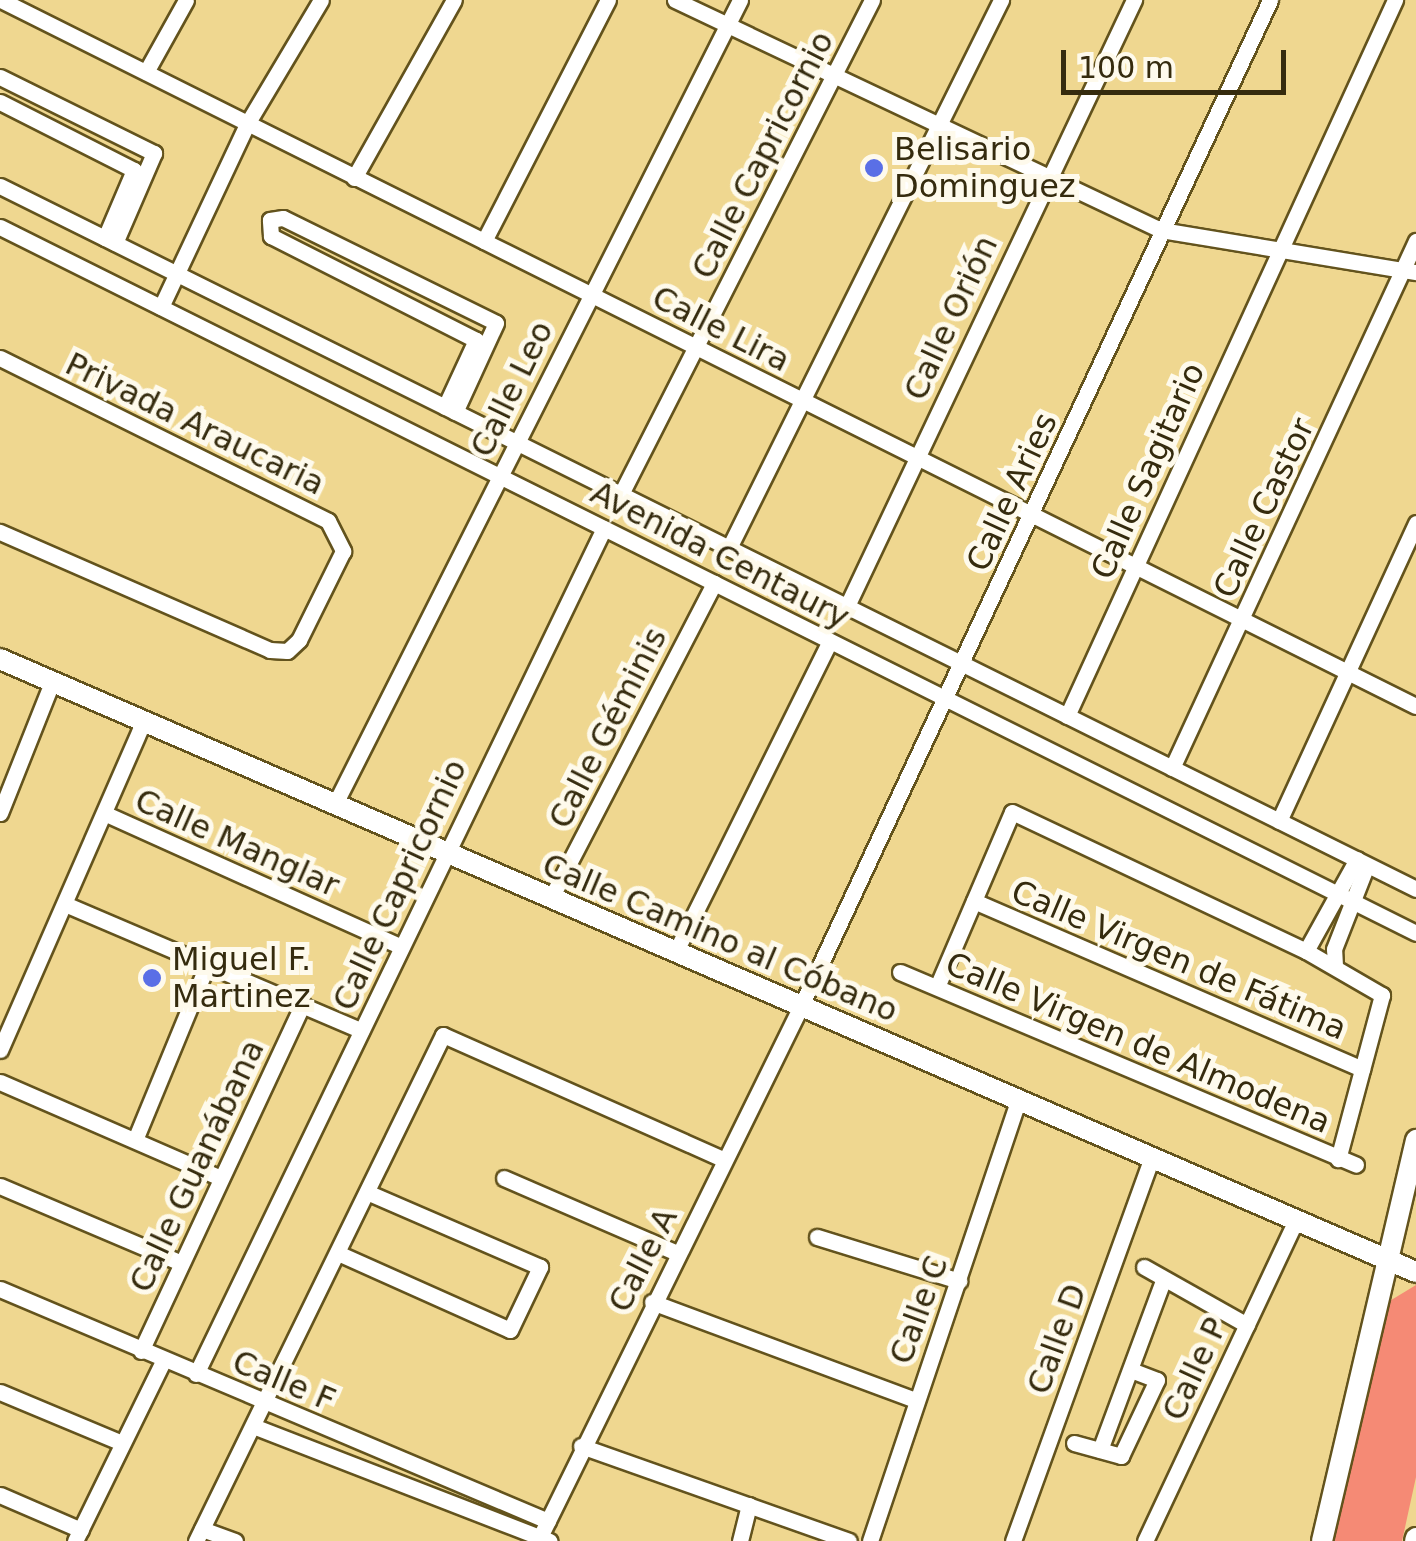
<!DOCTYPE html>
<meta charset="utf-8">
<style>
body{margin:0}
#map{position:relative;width:1416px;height:1541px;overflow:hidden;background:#efd790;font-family:"DejaVu Sans",sans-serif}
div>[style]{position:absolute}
.green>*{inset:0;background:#f58a75}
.roads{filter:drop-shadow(2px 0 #63531d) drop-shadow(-2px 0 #63531d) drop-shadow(0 2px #63531d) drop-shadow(0 -2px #63531d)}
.minor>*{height:15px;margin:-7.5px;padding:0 7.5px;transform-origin:7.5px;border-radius:7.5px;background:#fff}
.tertiary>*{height:20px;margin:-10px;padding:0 10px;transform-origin:10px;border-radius:10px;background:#fff}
.dots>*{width:28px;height:28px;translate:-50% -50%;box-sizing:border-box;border:5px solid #fefaec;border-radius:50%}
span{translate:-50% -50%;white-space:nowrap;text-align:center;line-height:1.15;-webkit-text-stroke:10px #fefaec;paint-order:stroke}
.poi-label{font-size:32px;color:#352b0e}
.left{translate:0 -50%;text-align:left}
.street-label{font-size:32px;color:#352b0e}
.scale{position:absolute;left:1061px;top:50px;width:225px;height:45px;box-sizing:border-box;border:5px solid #352b0e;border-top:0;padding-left:12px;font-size:30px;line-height:35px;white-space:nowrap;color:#352b0e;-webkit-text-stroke:8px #fefaec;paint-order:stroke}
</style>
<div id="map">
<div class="green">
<i style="clip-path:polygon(1416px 1285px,1416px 1477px,1402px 1541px,1333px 1541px,1388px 1302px)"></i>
</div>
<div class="roads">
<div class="minor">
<i style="left:1px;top:0;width:1581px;rotate:26.52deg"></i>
<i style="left:675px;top:0;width:538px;rotate:25.33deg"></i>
<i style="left:1161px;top:230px;width:258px;rotate:9.4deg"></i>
<i style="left:146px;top:72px;width:82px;rotate:-60.9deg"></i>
<i style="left:0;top:77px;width:172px;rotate:26.3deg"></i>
<i style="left:154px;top:153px;width:98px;rotate:113.4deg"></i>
<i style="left:0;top:102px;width:150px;rotate:26.9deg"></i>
<i style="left:134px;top:170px;width:74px;rotate:113.1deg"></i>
<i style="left:354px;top:178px;width:204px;rotate:-60.7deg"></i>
<i style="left:0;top:186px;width:1581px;rotate:26.4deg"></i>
<i style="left:0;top:227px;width:1582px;rotate:26.5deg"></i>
<i style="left:484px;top:241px;width:271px;rotate:-62.8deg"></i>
<i style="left:161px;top:307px;width:202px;rotate:-64.8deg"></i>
<i style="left:247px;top:124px;width:144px;rotate:-59.2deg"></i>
<i style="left:0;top:358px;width:366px;rotate:26.4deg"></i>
<i style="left:328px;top:521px;width:34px;rotate:63deg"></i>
<i style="left:343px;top:551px;width:99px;rotate:116.3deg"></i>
<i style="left:299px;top:640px;width:16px;rotate:137deg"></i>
<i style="left:287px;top:651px;width:17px;rotate:-177deg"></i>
<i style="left:270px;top:650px;width:295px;rotate:-156.4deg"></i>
<i style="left:445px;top:407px;width:74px;rotate:-65.2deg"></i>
<i style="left:476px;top:340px;width:230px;rotate:-153.1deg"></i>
<i style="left:271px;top:236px;width:16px;rotate:-94deg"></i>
<i style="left:270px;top:220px;width:13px;rotate:-9deg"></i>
<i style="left:283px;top:218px;width:237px;rotate:26.2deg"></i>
<i style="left:496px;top:323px;width:98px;rotate:114.7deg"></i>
<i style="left:621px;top:494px;width:554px;rotate:-63.07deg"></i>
<i style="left:729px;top:548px;width:612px;rotate:-63.6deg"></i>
<i style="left:847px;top:606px;width:671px;rotate:-64.66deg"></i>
<i style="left:1067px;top:716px;width:788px;rotate:-65.39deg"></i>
<i style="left:1172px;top:768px;width:581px;rotate:-65.16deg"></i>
<i style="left:335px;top:804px;width:900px;rotate:-63.26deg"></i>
<i style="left:0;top:813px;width:141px;rotate:-68.3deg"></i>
<i style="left:106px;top:814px;width:322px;rotate:24.2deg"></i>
<i style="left:1279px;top:821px;width:328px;rotate:-65.3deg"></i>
<i style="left:551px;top:898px;width:355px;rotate:-62.6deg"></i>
<i style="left:974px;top:901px;width:423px;rotate:23.4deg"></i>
<i style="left:65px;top:904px;width:322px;rotate:23.1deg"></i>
<i style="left:1306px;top:951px;width:105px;rotate:-61deg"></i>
<i style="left:675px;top:953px;width:348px;rotate:-63.6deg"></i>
<i style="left:1335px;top:966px;width:17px;rotate:-93deg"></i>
<i style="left:1334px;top:949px;width:90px;rotate:-68.6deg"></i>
<i style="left:900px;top:972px;width:495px;rotate:22.9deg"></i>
<i style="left:937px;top:987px;width:190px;rotate:-66.8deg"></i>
<i style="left:1012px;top:812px;width:325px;rotate:25.3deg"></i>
<i style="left:1306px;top:951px;width:88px;rotate:30.1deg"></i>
<i style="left:1382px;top:995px;width:170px;rotate:105deg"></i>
<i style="left:0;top:1050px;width:360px;rotate:-66.4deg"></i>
<i style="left:0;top:1082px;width:241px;rotate:23.5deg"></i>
<i style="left:135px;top:1140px;width:189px;rotate:-67.6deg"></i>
<i style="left:504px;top:1178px;width:189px;rotate:23.4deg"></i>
<i style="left:0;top:1186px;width:197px;rotate:23deg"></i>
<i style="left:817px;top:1237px;width:149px;rotate:17.2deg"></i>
<i style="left:340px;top:1254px;width:186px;rotate:24.1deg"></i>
<i style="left:510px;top:1330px;width:70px;rotate:-64.5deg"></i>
<i style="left:540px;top:1267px;width:186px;rotate:-156.6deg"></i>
<i style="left:1144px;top:1267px;width:118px;rotate:29.4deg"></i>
<i style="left:0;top:1289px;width:595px;rotate:22.95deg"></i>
<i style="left:652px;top:1302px;width:282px;rotate:20.4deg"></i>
<i style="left:141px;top:1351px;width:383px;rotate:-65deg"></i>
<i style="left:196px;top:1374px;width:939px;rotate:-64.25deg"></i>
<i style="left:0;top:1392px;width:132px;rotate:22.7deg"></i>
<i style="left:253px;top:1426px;width:318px;rotate:21.2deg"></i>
<i style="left:1074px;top:1443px;width:49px;rotate:15.5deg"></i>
<i style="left:1121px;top:1456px;width:84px;rotate:-64.7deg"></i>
<i style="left:1157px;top:1380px;width:28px;rotate:-159deg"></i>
<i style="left:581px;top:1446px;width:284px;rotate:19.5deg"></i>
<i style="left:1100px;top:1450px;width:180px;rotate:-69.6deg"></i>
<i style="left:0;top:1495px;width:88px;rotate:23.4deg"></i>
<i style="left:202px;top:1529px;width:35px;rotate:20deg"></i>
<i style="left:75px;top:1541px;width:200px;rotate:-63.9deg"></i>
<i style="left:196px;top:1541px;width:563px;rotate:-63.98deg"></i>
<i style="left:443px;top:1035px;width:308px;rotate:23.9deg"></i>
<i style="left:538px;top:1541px;width:596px;rotate:-63.82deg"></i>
<i style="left:801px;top:1006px;width:1110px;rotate:-65deg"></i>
<i style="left:740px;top:1541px;width:37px;rotate:-76deg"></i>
<i style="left:870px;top:1541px;width:467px;rotate:-71.4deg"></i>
<i style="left:1013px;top:1541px;width:409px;rotate:-70.1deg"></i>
<i style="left:1145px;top:1541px;width:355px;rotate:-64.8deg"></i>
</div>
<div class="tertiary">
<i style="left:0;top:659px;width:1543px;rotate:23.41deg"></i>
<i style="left:1322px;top:1541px;width:412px;rotate:-76.8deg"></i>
<i style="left:1415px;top:1541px;width:3px;rotate:-72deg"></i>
</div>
</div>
<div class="dots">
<i style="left:874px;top:168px;background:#5a6fe6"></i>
<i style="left:152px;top:978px;background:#5a6fe6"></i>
</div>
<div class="poi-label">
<span class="left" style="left:894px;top:168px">Belisario<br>Dominguez</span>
<span class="left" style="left:172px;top:978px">Miguel F.<br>Martinez</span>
</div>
<div class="street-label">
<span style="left:763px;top:155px;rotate:-63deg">Calle Capricornio</span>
<span style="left:951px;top:318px;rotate:-65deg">Calle Orión</span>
<span style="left:721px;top:329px;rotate:27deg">Calle Lira</span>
<span style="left:512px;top:389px;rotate:-64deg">Calle Leo</span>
<span style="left:195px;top:424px;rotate:26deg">Privada Araucaria</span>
<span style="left:1148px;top:471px;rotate:-66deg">Calle Sagitario</span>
<span style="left:1012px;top:492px;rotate:-65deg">Calle Aries</span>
<span style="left:1264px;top:508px;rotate:-65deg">Calle Castor</span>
<span style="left:720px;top:555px;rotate:27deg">Avenida Centaury</span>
<span style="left:608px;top:728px;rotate:-63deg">Calle Géminis</span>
<span style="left:237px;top:843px;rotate:24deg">Calle Manglar</span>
<span style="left:400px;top:885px;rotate:-65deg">Calle Capricornio</span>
<span style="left:720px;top:938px;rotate:23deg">Calle Camino al Cóbano</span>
<span style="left:1179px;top:960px;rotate:23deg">Calle Virgen de Fátima</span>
<span style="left:1138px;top:1043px;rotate:23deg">Calle Virgen de Almodena</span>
<span style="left:197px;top:1166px;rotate:-65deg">Calle Guanábana</span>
<span style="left:643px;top:1260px;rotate:-63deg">Calle A</span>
<span style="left:919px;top:1310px;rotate:-70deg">Calle C</span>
<span style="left:1057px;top:1339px;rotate:-70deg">Calle D</span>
<span style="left:1195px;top:1369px;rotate:-65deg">Calle P</span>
<span style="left:284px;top:1381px;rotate:23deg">Calle F</span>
</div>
<div class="scale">100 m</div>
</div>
